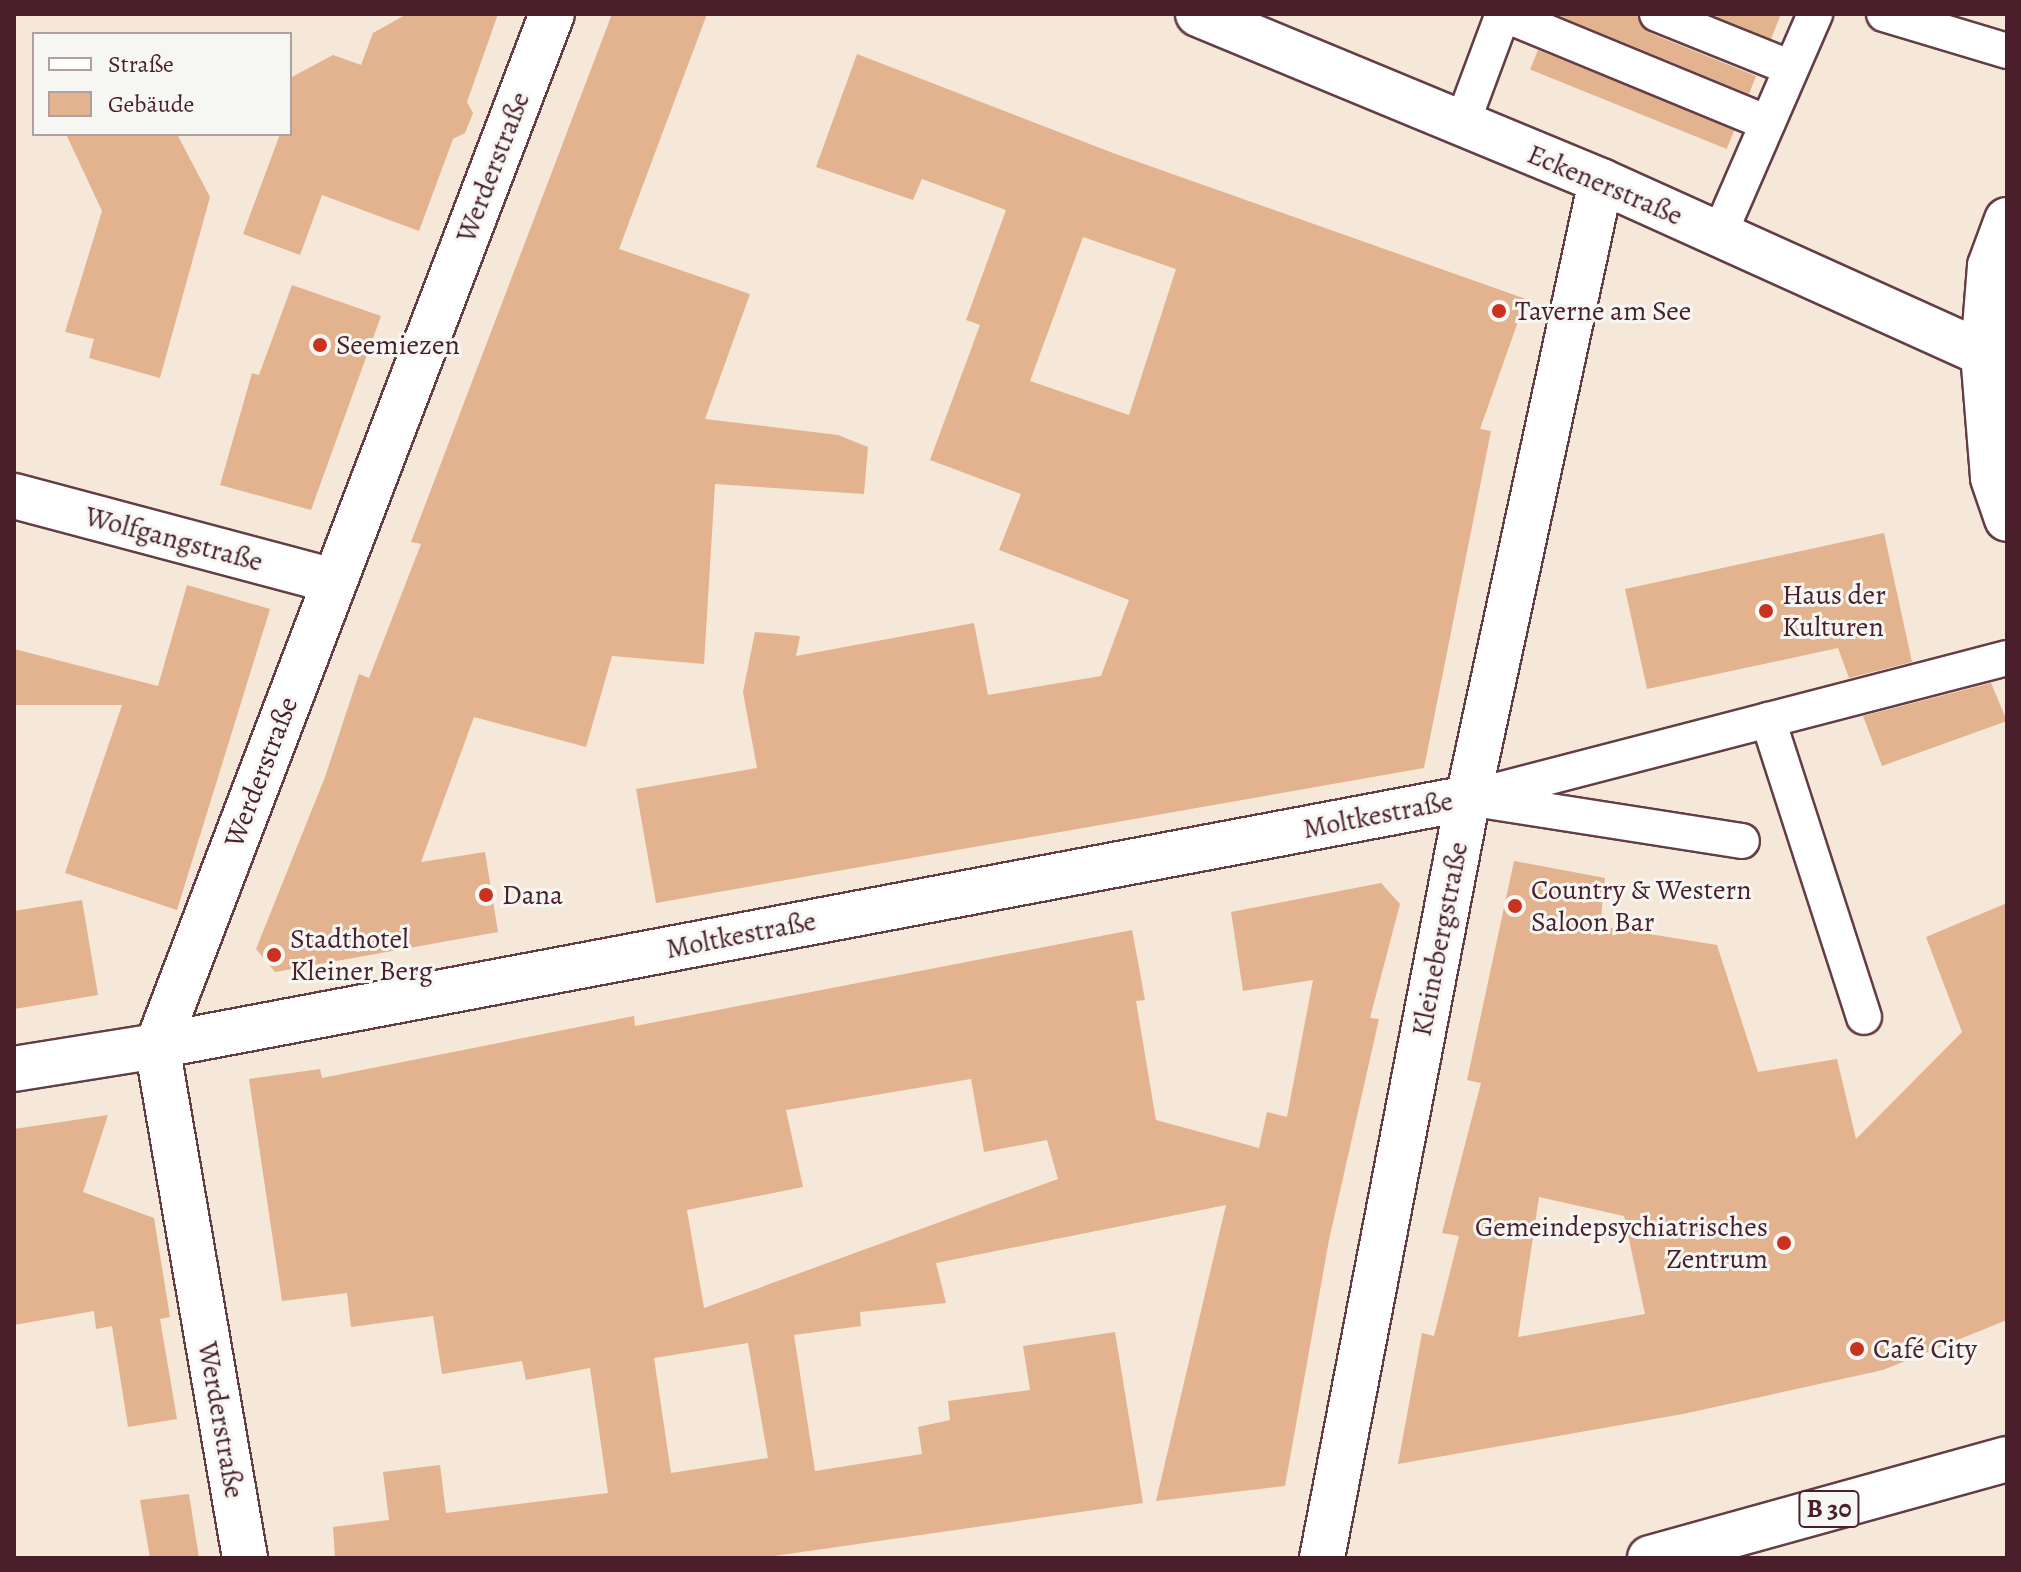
<!DOCTYPE html>
<meta charset="utf-8">
<style>
body{margin:0}
#map{position:relative;width:2021px;height:1572px;overflow:hidden;background:#f5e8d8;font-family:Alegreya,serif}
div>[style]{position:absolute}
.building>*{inset:0;background:#e2b38e;transform-origin:0 0}
.roads{filter:drop-shadow(2px 0 #643d45) drop-shadow(-2px 0 #643d45) drop-shadow(0 2px #643d45) drop-shadow(0 -2px #643d45)}
.lane>*{height:34px;margin:-17px;padding:0 17px;transform-origin:17px;border-radius:17px;background:#fff}
.street>*{height:44px;margin:-22px;padding:0 22px;transform-origin:22px;border-radius:22px;background:#fff}
.secondary>*{height:44px;margin:-22px;padding:0 22px;transform-origin:22px;border-radius:22px;background:#fff}
.primary>*{height:44px;margin:-22px;padding:0 22px;transform-origin:22px;border-radius:22px;background:#fff}
.dots>*{width:22px;height:22px;translate:-50% -50%;box-sizing:border-box;border:4px solid #f6f6f2;border-radius:50%}
span{translate:-50% -50%;white-space:nowrap;text-align:center;line-height:1.15;-webkit-text-stroke:6px #f6f6f2;paint-order:stroke}
.shield-label span{padding:2px 6px;background:#f6f6f2;border:2px solid;border-radius:6px;-webkit-text-stroke-width:0}
.shield-label{font-size:26px;color:#4a1f2b;font-weight:700}
.street-label{font-size:28px;color:#4a1f2b}
.poi-label{font-size:28px;color:#4a1f2b}
.left{translate:0 -50%;text-align:left}
.right{translate:-100% -50%;text-align:right}
.frame{position:absolute;inset:0;border:16px solid #4a1f2b;pointer-events:none}
.legend{position:absolute;left:32px;top:32px;width:260px;height:104px;box-sizing:border-box;background:#f6f6f2;border:2px solid #b1a0a2;margin:0;padding:10px 14px;list-style:none;font-size:24px;color:#4a1f2b}
.legend li{display:flex;align-items:center;gap:16px;height:40px}
.legend b{width:40px;border:2px solid #b1a0a2}
</style>
<div id="map">
<div class="building">
<i style="clip-path:polygon(407px 14px,498px 14px,467px 102px,473px 113px,465px 133px,453px 139px,419px 231px,322px 195px,300px 255px,243px 234px,280px 134px,290px 134px,290px 78px,333px 55px,361px 65px,373px 33px)"></i>
<i style="clip-path:polygon(612px 14px,707px 14px,619px 249px,750px 294px,705px 419px,838px 435px,868px 447px,864px 494px,715px 484px,704px 664px,612px 656px,586px 747px,474px 717px,421px 862px,485px 852px,498px 932px,275px 972px,256px 949px,325px 777px,359px 674px,369px 678px,421px 544px,411px 542px)"></i>
<i style="clip-path:polygon(1555px 14px,1637px 14px,1650px 33px,1756px 76px,1749px 94px)"></i>
<i style="clip-path:polygon(1710px 14px,1781px 14px,1771px 39px)"></i>
<i style="left:1538px;top:50px;width:212px;height:21px;rotate:22deg"></i>
<i style="clip-path:polygon(evenodd,857px 54px,1113px 153px,1526px 299px,1480px 429px,1491px 431px,1424px 768px,656px 903px,636px 789px,757px 768px,743px 692px,755px 632px,800px 636px,796px 656px,974px 623px,988px 695px,1101px 676px,1129px 600px,999px 550px,1021px 494px,930px 460px,980px 325px,966px 320px,1006px 210px,922px 179px,913px 200px,816px 167px,857px 54px,1083px 237px,1176px 269px,1129px 415px,1030px 381px,1083px 237px)"></i>
<i style="clip-path:polygon(66px 134px,177px 134px,210px 197px,160px 378px,89px 358px,94px 339px,65px 332px,102px 211px)"></i>
<i style="clip-path:polygon(292px 285px,381px 316px,311px 510px,220px 485px,252px 373px,259px 375px)"></i>
<i style="clip-path:polygon(1884px 533px,1912px 662px,1849px 678px,1838px 648px,1647px 689px,1625px 589px)"></i>
<i style="clip-path:polygon(187px 585px,270px 609px,177px 910px,65px 873px,122px 705px,14px 705px,14px 649px,158px 686px)"></i>
<i style="clip-path:polygon(1991px 683px,2007px 721px,1882px 766px,1863px 716px)"></i>
<i style="clip-path:polygon(evenodd,1514px 861px,1605px 878px,1600px 926px,1717px 945px,1758px 1072px,1837px 1059px,1856px 1139px,1962px 1032px,1926px 937px,2007px 903px,2007px 1320px,1883px 1370px,1683px 1414px,1398px 1464px,1422px 1333px,1434px 1336px,1459px 1236px,1442px 1233px,1481px 1083px,1467px 1080px,1514px 861px,1539px 1197px,1624px 1216px,1645px 1314px,1518px 1337px,1539px 1197px)"></i>
<i style="clip-path:polygon(evenodd,1381px 883px,1400px 904px,1370px 1018px,1379px 1019px,1329px 1240px,1285px 1486px,1156px 1501px,1226px 1205px,936px 1263px,946px 1303px,860px 1312px,861px 1326px,794px 1335px,815px 1471px,922px 1454px,918px 1427px,950px 1420px,948px 1401px,1030px 1390px,1023px 1346px,1115px 1332px,1143px 1503px,761px 1558px,335px 1558px,333px 1527px,389px 1520px,383px 1472px,440px 1465px,446px 1513px,608px 1493px,590px 1368px,526px 1380px,522px 1361px,442px 1374px,433px 1316px,351px 1327px,347px 1293px,282px 1301px,249px 1079px,320px 1069px,322px 1078px,634px 1016px,635px 1026px,1132px 930px,1145px 1000px,1136px 1001px,1156px 1120px,1259px 1148px,1267px 1112px,1287px 1117px,1313px 980px,1243px 991px,1231px 912px,1381px 883px,971px 1079px,984px 1152px,1047px 1140px,1058px 1179px,704px 1308px,687px 1210px,803px 1187px,786px 1110px,971px 1079px,1381px 883px,748px 1343px,768px 1458px,671px 1473px,654px 1358px,748px 1343px)"></i>
<i style="clip-path:polygon(82px 900px,98px 995px,14px 1009px,14px 911px)"></i>
<i style="clip-path:polygon(108px 1115px,83px 1192px,154px 1218px,170px 1317px,160px 1319px,177px 1419px,128px 1427px,112px 1326px,96px 1329px,94px 1311px,14px 1325px,14px 1129px)"></i>
<i style="clip-path:polygon(189px 1494px,199px 1558px,150px 1558px,140px 1500px)"></i>
</div>
<div class="roads">
<div class="lane">
<i style="left:1503px;top:14px;width:286px;rotate:22.4deg"></i>
<i style="left:1657px;top:14px;width:144px;rotate:21.9deg"></i>
<i style="left:1884px;top:14px;width:128px;rotate:16.7deg"></i>
<i style="left:1462px;top:124px;width:117px;rotate:-69.6deg"></i>
<i style="left:1719px;top:235px;width:241px;rotate:-66.5deg"></i>
<i style="left:1768px;top:720px;width:312px;rotate:72.1deg"></i>
<i style="left:1468px;top:798px;width:557px;rotate:-14.56deg"></i>
<i style="left:1480px;top:800px;width:265px;rotate:8.9deg"></i>
</div>
<div class="street">
<i style="left:14px;top:496px;width:331px;rotate:14.9deg"></i>
<i style="left:14px;top:1069px;width:145px;rotate:-9.1deg"></i>
<i style="left:157px;top:1046px;width:1334px;rotate:-10.71deg"></i>
<i style="left:245px;top:1558px;width:520px;rotate:-99.75deg"></i>
<i style="left:157px;top:1046px;width:1105px;rotate:-69.06deg"></i>
<i style="left:1322px;top:1558px;width:774px;rotate:-79.13deg"></i>
<i style="left:1468px;top:798px;width:631px;rotate:-77.84deg"></i>
</div>
<div class="secondary">
<i style="left:1198px;top:14px;width:436px;rotate:22.5deg"></i>
<i style="left:1601px;top:181px;width:445px;rotate:24.3deg"></i>
<i style="left:2007px;top:220px;width:49px;rotate:110.3deg"></i>
<i style="left:1990px;top:266px;width:87px;rotate:94.6deg"></i>
<i style="left:1983px;top:353px;width:125px;rotate:85.4deg"></i>
<i style="left:1993px;top:478px;width:43px;rotate:71.1deg"></i>
</div>
<div class="primary">
<i style="left:1650px;top:1558px;width:370px;rotate:-15.5deg"></i>
</div>
</div>
<div class="dots">
<i style="left:1499px;top:311px;background:#c8321e"></i>
<i style="left:320px;top:345px;background:#c8321e"></i>
<i style="left:1766px;top:611px;background:#c8321e"></i>
<i style="left:486px;top:895px;background:#c8321e"></i>
<i style="left:1515px;top:906px;background:#c8321e"></i>
<i style="left:274px;top:955px;background:#c8321e"></i>
<i style="left:1784px;top:1243px;background:#c8321e"></i>
<i style="left:1857px;top:1349px;background:#c8321e"></i>
</div>
<div class="shield-label">
<span style="left:1829px;top:1509px">B 30</span>
</div>
<div class="street-label">
<span style="left:493px;top:167px;rotate:-69deg">Werderstraße</span>
<span style="left:1605px;top:185px;rotate:23deg">Eckenerstraße</span>
<span style="left:174px;top:539px;rotate:15deg">Wolfgangstraße</span>
<span style="left:261px;top:772px;rotate:-69deg">Werderstraße</span>
<span style="left:1378px;top:815px;rotate:-11deg">Moltkestraße</span>
<span style="left:741px;top:935px;rotate:-11deg">Moltkestraße</span>
<span style="left:1440px;top:939px;rotate:-79deg">Kleinebergstraße</span>
<span style="left:221px;top:1420px;rotate:80deg">Werderstraße</span>
</div>
<div class="poi-label">
<span class="left" style="left:1515px;top:311px">Taverne am See</span>
<span class="left" style="left:336px;top:345px">Seemiezen</span>
<span class="left" style="left:1782px;top:611px">Haus der<br>Kulturen</span>
<span class="left" style="left:1531px;top:906px">Country &amp; Western<br>Saloon Bar</span>
<span class="left" style="left:502px;top:895px">Dana</span>
<span class="left" style="left:290px;top:955px">Stadthotel<br>Kleiner Berg</span>
<span class="right" style="left:1768px;top:1243px">Gemeindepsychiatrisches<br>Zentrum</span>
<span class="left" style="left:1873px;top:1349px">Café City</span>
</div>
<div class="frame"></div>
<ul class="legend">
<li><b style="height:10px;background:#fff"></b>Straße</li>
<li><b style="height:22px;background:#e2b38e"></b>Gebäude</li>
</ul>
</div>
